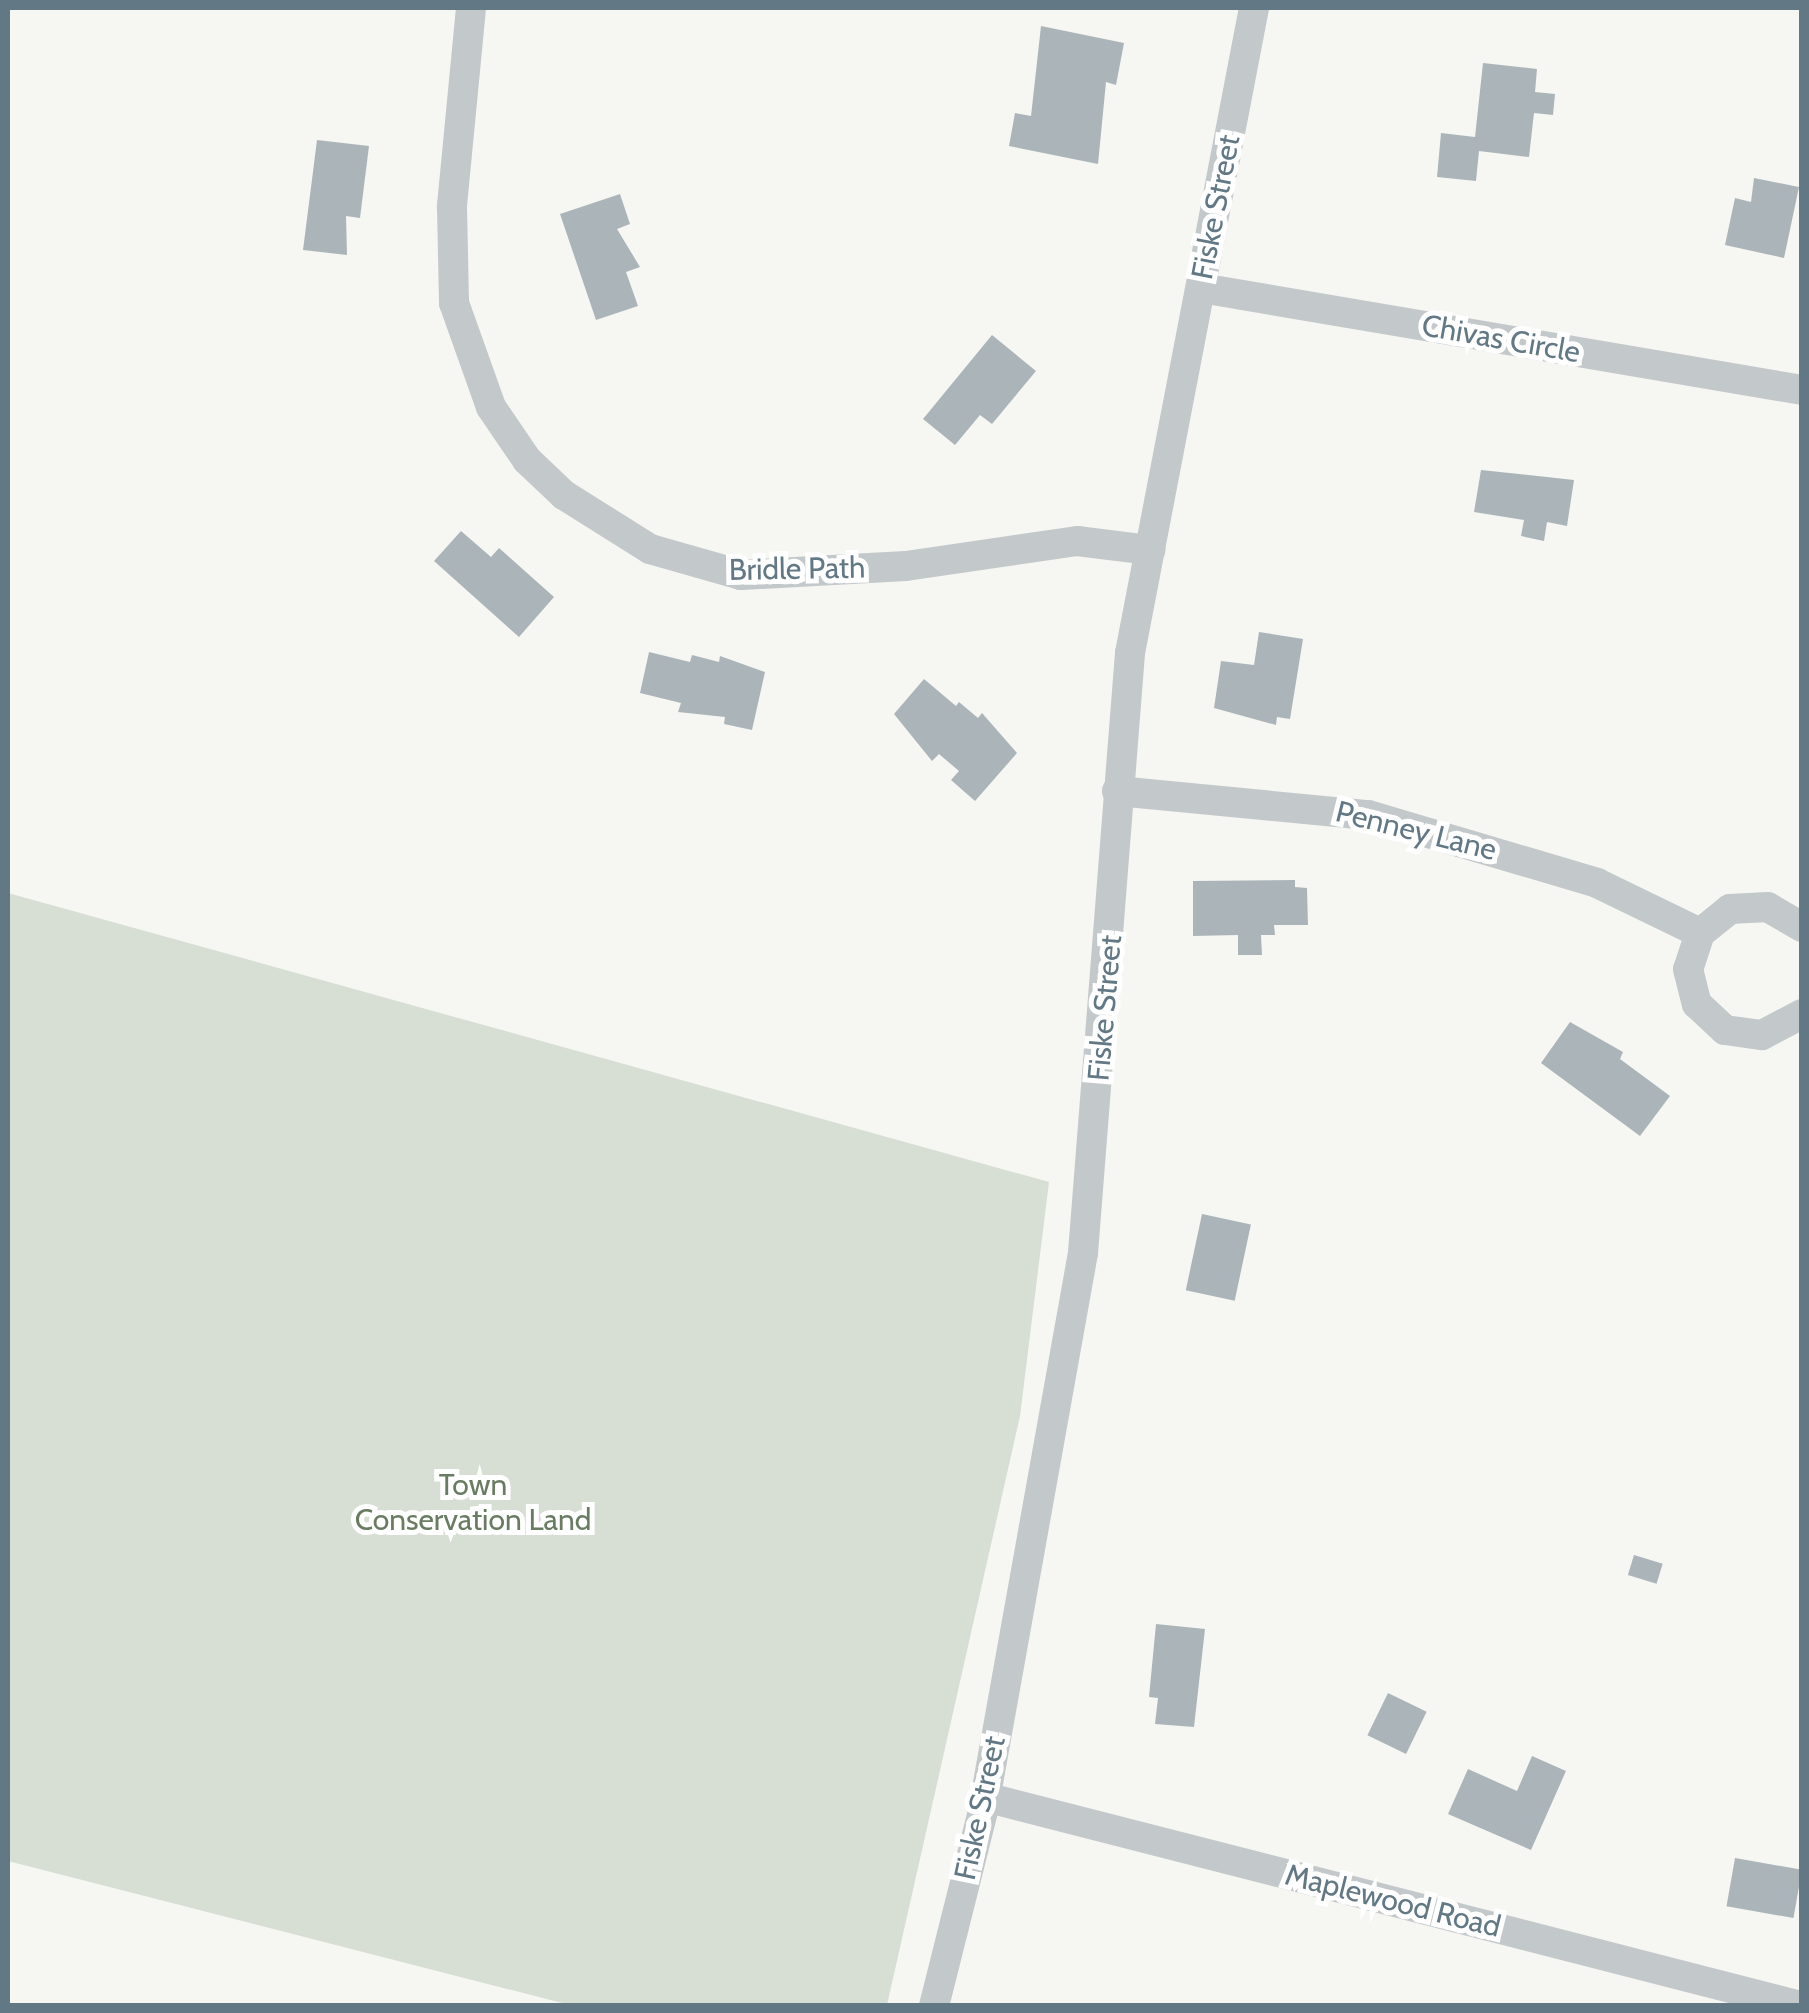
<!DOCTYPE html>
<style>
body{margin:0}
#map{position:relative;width:1809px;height:2013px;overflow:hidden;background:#f6f6f2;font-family:Cabin,sans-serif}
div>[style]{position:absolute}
.green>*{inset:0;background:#d7ded3}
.building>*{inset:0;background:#abb5b9;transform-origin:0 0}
.minor>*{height:30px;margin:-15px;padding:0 15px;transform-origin:15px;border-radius:15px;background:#c3c8ca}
span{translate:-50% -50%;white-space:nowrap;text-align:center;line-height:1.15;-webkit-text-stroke:10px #fff;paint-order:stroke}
.street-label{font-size:30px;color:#637885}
.park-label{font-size:30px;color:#697c62}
.frame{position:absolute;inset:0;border:10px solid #637885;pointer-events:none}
</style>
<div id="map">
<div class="green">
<i style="clip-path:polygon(8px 893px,1049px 1182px,1020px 1416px,887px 2005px,570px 2005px,8px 1861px)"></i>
</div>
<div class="building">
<i style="clip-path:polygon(1041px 26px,1124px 43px,1116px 85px,1106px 82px,1098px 164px,1009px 146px,1015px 113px,1031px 116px)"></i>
<i style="clip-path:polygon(1483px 63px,1537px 69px,1535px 92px,1555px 94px,1553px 115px,1534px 113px,1529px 157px,1479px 151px,1476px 181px,1437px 177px,1441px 133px,1475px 137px)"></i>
<i style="clip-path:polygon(317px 140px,369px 146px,360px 218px,346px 216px,347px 255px,303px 250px)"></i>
<i style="clip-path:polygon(1754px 178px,1799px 187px,1784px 258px,1725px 245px,1735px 198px,1751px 202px)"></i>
<i style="clip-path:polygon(620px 194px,630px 224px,617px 229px,640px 267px,626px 272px,638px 306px,596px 320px,560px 214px)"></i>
<i style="clip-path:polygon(992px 335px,1036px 371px,992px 424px,980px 415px,955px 445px,923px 419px)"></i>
<i style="clip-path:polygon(1481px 470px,1574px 480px,1567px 526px,1547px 522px,1544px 541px,1521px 536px,1524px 520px,1474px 512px)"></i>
<i style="clip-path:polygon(461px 531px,491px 557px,499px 548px,554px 597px,519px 637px,434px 561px)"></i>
<i style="clip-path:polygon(1259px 632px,1303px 639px,1290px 719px,1277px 717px,1276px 725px,1214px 708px,1221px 661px,1254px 665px)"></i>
<i style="clip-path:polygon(649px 652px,690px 662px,692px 655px,719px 662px,720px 656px,765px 672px,752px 730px,724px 724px,725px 717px,678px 712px,681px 703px,640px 693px)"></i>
<i style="clip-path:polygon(924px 679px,956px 706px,959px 702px,978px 718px,982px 713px,1017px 753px,975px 801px,951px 780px,959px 771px,939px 754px,932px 761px,894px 714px)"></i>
<i style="clip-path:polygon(1295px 880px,1295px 887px,1307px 888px,1308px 925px,1274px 925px,1275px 935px,1261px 935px,1262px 955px,1238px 955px,1238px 935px,1193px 936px,1193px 881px)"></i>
<i style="clip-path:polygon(1570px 1022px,1623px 1052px,1620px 1059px,1670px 1096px,1640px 1136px,1541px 1063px)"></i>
<i style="left:1202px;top:1214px;width:50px;height:78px;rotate:12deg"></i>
<i style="left:1634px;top:1555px;width:30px;height:21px;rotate:17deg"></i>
<i style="clip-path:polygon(1156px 1624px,1205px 1629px,1194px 1727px,1155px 1724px,1158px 1698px,1149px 1697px)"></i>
<i style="left:1388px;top:1693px;width:43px;height:47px;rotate:26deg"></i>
<i style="clip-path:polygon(1532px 1756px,1566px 1771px,1531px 1850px,1448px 1814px,1468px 1769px,1517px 1791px)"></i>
<i style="left:1735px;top:1858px;width:68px;height:49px;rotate:10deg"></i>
</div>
<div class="minor">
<i style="left:471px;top:8px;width:200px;rotate:95.5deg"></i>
<i style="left:452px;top:207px;width:96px;rotate:88.8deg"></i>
<i style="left:454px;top:303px;width:110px;rotate:70.4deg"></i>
<i style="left:491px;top:407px;width:64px;rotate:55.8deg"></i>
<i style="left:527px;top:460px;width:51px;rotate:43.4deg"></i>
<i style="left:564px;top:495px;width:102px;rotate:32.1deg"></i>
<i style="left:650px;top:549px;width:95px;rotate:15.9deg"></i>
<i style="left:741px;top:575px;width:165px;rotate:-3.1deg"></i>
<i style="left:906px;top:566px;width:173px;rotate:-8.3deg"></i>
<i style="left:1077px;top:541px;width:74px;rotate:7deg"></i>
<i style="left:1201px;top:288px;width:610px;rotate:9.63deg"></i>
<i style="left:1117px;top:791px;width:252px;rotate:5.5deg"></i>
<i style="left:1368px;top:815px;width:239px;rotate:16.5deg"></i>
<i style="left:1597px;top:883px;width:114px;rotate:25.9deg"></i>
<i style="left:1802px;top:927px;width:39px;rotate:-150deg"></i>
<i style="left:1768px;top:907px;width:38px;rotate:177deg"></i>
<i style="left:1730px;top:909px;width:38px;rotate:141deg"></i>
<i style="left:1700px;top:933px;width:38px;rotate:108deg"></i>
<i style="left:1688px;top:969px;width:36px;rotate:76deg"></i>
<i style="left:1697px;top:1004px;width:38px;rotate:43deg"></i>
<i style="left:1725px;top:1030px;width:37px;rotate:8deg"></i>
<i style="left:1762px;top:1035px;width:45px;rotate:-27.7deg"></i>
<i style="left:985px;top:1797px;width:842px;rotate:14.37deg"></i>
<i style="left:934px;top:2006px;width:201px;rotate:-75.9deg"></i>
<i style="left:983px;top:1811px;width:567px;rotate:-79.84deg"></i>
<i style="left:1083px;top:1253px;width:602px;rotate:-85.52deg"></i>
<i style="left:1130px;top:653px;width:657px;rotate:-79.12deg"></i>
</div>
<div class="street-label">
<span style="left:1216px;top:207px;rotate:-79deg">Fiske Street</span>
<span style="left:1501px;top:339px;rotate:10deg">Chivas Circle</span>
<span style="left:797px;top:569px;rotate:-1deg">Bridle Path</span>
<span style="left:1416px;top:831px;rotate:14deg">Penney Lane</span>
<span style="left:1105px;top:1008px;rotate:-85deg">Fiske Street</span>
<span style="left:980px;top:1808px;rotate:-78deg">Fiske Street</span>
<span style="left:1393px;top:1901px;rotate:14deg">Maplewood Road</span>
</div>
<div class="park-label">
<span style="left:473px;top:1502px">Town<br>Conservation Land</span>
</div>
<div class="frame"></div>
</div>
